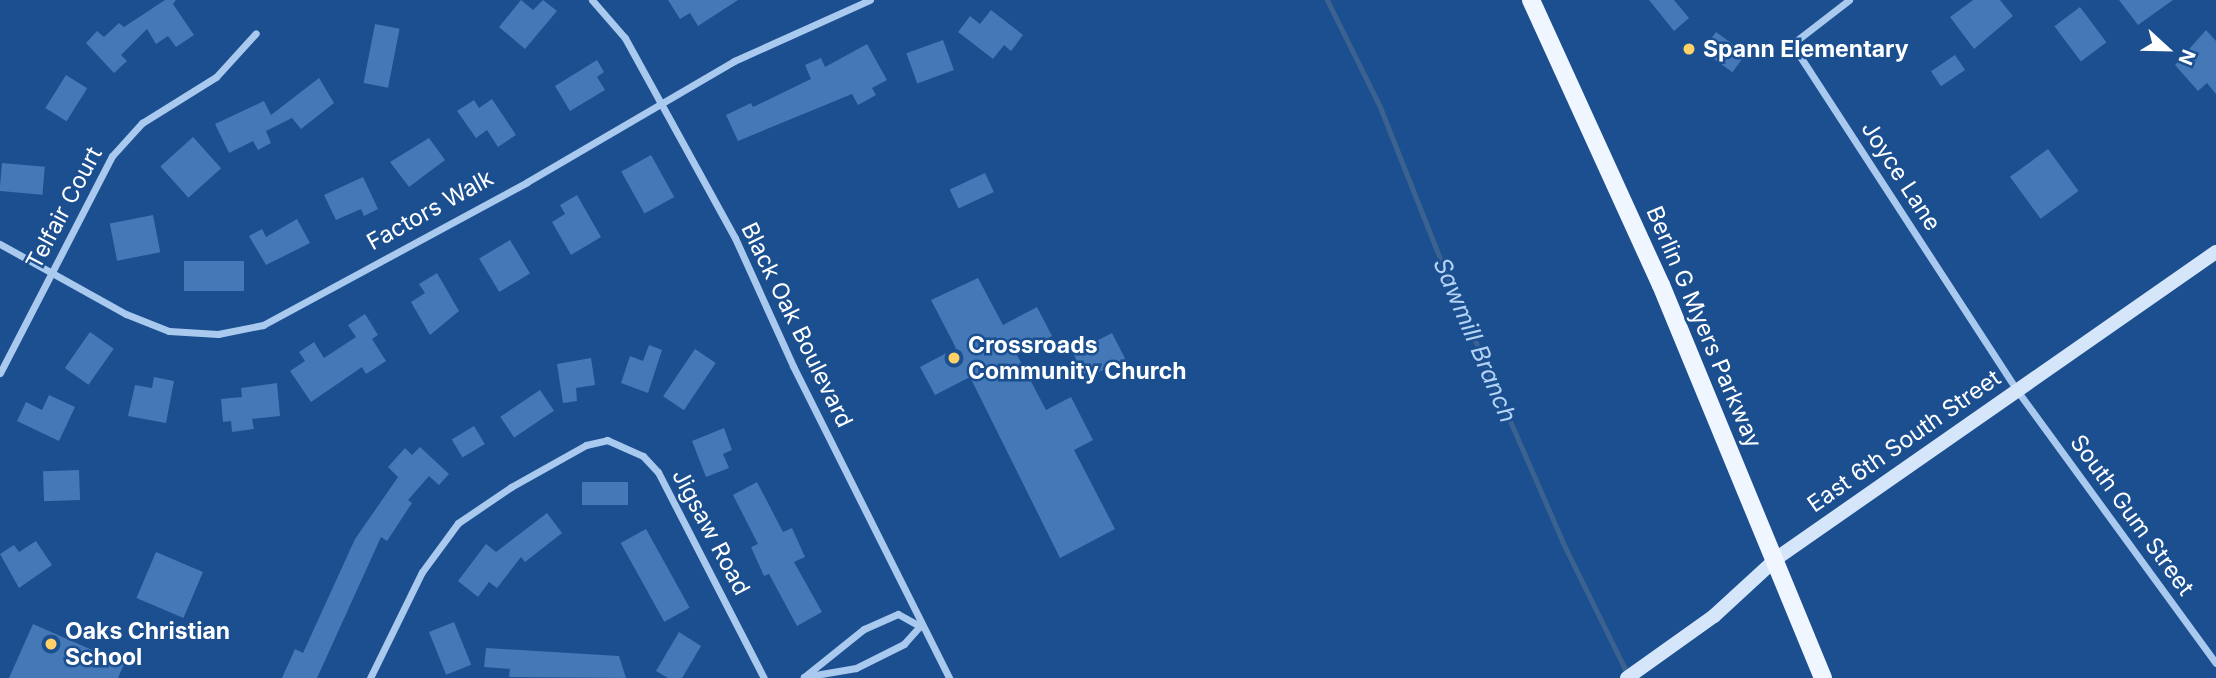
<!DOCTYPE html>
<style>
body{margin:0}
#map{position:relative;width:2216px;height:678px;overflow:hidden;background:#1b4f8f;font-family:Inter,sans-serif}
div>[style]{position:absolute}
.stream>*{height:5px;margin:-2.5px;padding:0 2.5px;transform-origin:2.5px;border-radius:2.5px;background:#3c6290}
.building>*{inset:0;background:#4478b7;transform-origin:0 0}
.street>*{height:7px;margin:-3.5px;padding:0 3.5px;transform-origin:3.5px;border-radius:3.5px;background:#a9c9ee}
.secondary>*{height:14px;margin:-7px;padding:0 7px;transform-origin:7px;border-radius:7px;background:#d6e6fa}
.primary>*{height:18px;margin:-9px;padding:0 9px;transform-origin:9px;border-radius:9px;background:#f0f6ff}
.dots>*{width:19px;height:19px;translate:-50% -50%;box-sizing:border-box;border:4px solid #1b4f8f;border-radius:50%}
span{translate:-50% -50%;white-space:nowrap;text-align:center;line-height:1.15;-webkit-text-stroke:5px #1b4f8f;paint-order:stroke}
.poi-label{font-size:23px;color:#fff;font-weight:700}
.left{translate:0 -50%;text-align:left}
.street-label{font-size:23px;color:#fff}
.water-label{font-size:24px;color:#b5d3f5;font-style:italic}
.north{position:absolute;left:2132px;top:14px;width:70px;height:70px;-webkit-text-stroke:5px #1b4f8f;paint-order:stroke;rotate:112deg;font-size:19px;font-weight:700;line-height:28px;text-align:center;color:#fff}
.north::after{content:'';display:block;margin:auto;width:24px;height:32px;background:#fff;clip-path:polygon(50% 0,100% 100%,50% 72%,0 100%)}
</style>
<div id="map">
<div class="stream">
<i style="left:1327px;top:0;width:119px;rotate:63.6deg"></i>
<i style="left:1380px;top:107px;width:174px;rotate:68.4deg"></i>
<i style="left:1444px;top:269px;width:296px;rotate:66.5deg"></i>
<i style="left:1562px;top:541px;width:149px;rotate:63.8deg"></i>
</div>
<div class="building">
<i style="clip-path:polygon(165px 0,176px 0,173px 4px,194px 35px,176px 47px,168px 36px,156px 44px,147px 29px,121px 55px,127px 61px,114px 73px,86px 43px,97px 31px,104px 37px,119px 23px,124px 27px)"></i>
<i style="clip-path:polygon(521px 0,533px 10px,543px 0,557px 11px,525px 49px,499px 27px)"></i>
<i style="clip-path:polygon(668px 0,738px 0,698px 26px,690px 13px,680px 19px)"></i>
<i style="clip-path:polygon(1649px 0,1674px 0,1689px 18px,1674px 31px)"></i>
<i style="clip-path:polygon(1973px 0,2000px 0,2013px 16px,1974px 49px,1950px 17px)"></i>
<i style="clip-path:polygon(2119px 0,2173px 0,2138px 25px)"></i>
<i style="left:2080px;top:7px;width:44px;height:32px;rotate:53deg"></i>
<i style="clip-path:polygon(991px 10px,1023px 35px,1011px 51px,1004px 45px,993px 59px,958px 32px,970px 16px,980px 24px)"></i>
<i style="left:375px;top:24px;width:25px;height:60px;rotate:11deg"></i>
<i style="clip-path:polygon(2206px 30px,2216px 41px,2216px 94px,2207px 83px,2198px 91px,2175px 65px)"></i>
<i style="left:1716px;top:32px;width:37px;height:23px;rotate:36deg"></i>
<i style="left:943px;top:40px;width:32px;height:39px;rotate:70deg"></i>
<i style="clip-path:polygon(867px 44px,887px 80px,872px 88px,876px 95px,858px 105px,852px 94px,738px 141px,726px 115px,751px 103px,753px 107px,811px 79px,805px 65px,821px 58px,825px 67px)"></i>
<i style="left:1955px;top:55px;width:18px;height:29px;rotate:56deg"></i>
<i style="clip-path:polygon(597px 60px,604px 72px,597px 77px,605px 90px,570px 111px,555px 86px)"></i>
<i style="left:66px;top:75px;width:25px;height:39px;rotate:32deg"></i>
<i style="clip-path:polygon(319px 78px,334px 103px,301px 129px,292px 118px,266px 131px,271px 143px,258px 150px,253px 141px,229px 153px,215px 124px,264px 101px,271px 115px)"></i>
<i style="clip-path:polygon(492px 99px,516px 135px,498px 147px,487px 130px,476px 138px,457px 111px,474px 100px,479px 108px)"></i>
<i style="left:193px;top:137px;width:42px;height:44px;rotate:48deg"></i>
<i style="clip-path:polygon(429px 138px,445px 160px,409px 187px,390px 162px)"></i>
<i style="left:2048px;top:149px;width:52px;height:47px;rotate:54deg"></i>
<i style="left:651px;top:155px;width:48px;height:34px;rotate:61deg"></i>
<i style="left:2px;top:163px;width:43px;height:28px;rotate:5deg"></i>
<i style="left:985px;top:173px;width:21px;height:39px;rotate:65deg"></i>
<i style="clip-path:polygon(363px 177px,378px 209px,364px 216px,361px 209px,336px 220px,324px 195px)"></i>
<i style="clip-path:polygon(577px 195px,601px 237px,571px 255px,552px 222px,565px 214px,560px 205px)"></i>
<i style="left:153px;top:215px;width:38px;height:44px;rotate:79deg"></i>
<i style="clip-path:polygon(297px 219px,310px 243px,266px 265px,249px 236px,262px 229px,266px 237px)"></i>
<i style="left:510px;top:240px;width:39px;height:36px;rotate:59deg"></i>
<i style="left:244px;top:261px;width:30px;height:60px;rotate:90deg"></i>
<i style="clip-path:polygon(437px 273px,459px 311px,430px 335px,411px 302px,425px 293px,419px 284px)"></i>
<i style="clip-path:polygon(978px 278px,1003px 325px,1037px 307px,1052px 336px,1017px 355px,1046px 410px,1071px 397px,1093px 440px,1074px 450px,1115px 529px,1060px 558px,970px 377px,935px 395px,920px 367px,956px 348px,931px 300px)"></i>
<i style="clip-path:polygon(365px 314px,378px 335px,372px 339px,386px 361px,366px 374px,362px 367px,311px 402px,290px 371px,305px 361px,299px 352px,314px 342px,324px 358px,356px 337px,348px 325px)"></i>
<i style="left:90px;top:332px;width:29px;height:44px;rotate:35deg"></i>
<i style="left:1112px;top:333px;width:29px;height:44px;rotate:63deg"></i>
<i style="clip-path:polygon(649px 345px,662px 350px,648px 393px,621px 383px,630px 356px,643px 361px)"></i>
<i style="left:695px;top:349px;width:25px;height:57px;rotate:34deg"></i>
<i style="clip-path:polygon(591px 358px,595px 385px,576px 388px,577px 401px,563px 403px,557px 364px)"></i>
<i style="clip-path:polygon(154px 377px,174px 381px,166px 423px,128px 416px,135px 385px,152px 388px)"></i>
<i style="clip-path:polygon(277px 383px,280px 416px,252px 419px,254px 429px,232px 432px,231px 421px,223px 422px,221px 399px,242px 397px,241px 388px)"></i>
<i style="left:540px;top:390px;width:25px;height:48px;rotate:56deg"></i>
<i style="clip-path:polygon(49px 395px,75px 407px,59px 441px,17px 421px,26px 402px,42px 410px)"></i>
<i style="left:474px;top:426px;width:21px;height:26px;rotate:59deg"></i>
<i style="clip-path:polygon(724px 428px,732px 450px,723px 454px,729px 468px,706px 477px,692px 441px)"></i>
<i style="clip-path:polygon(420px 447px,449px 474px,439px 485px,429px 476px,408px 500px,412px 503px,387px 541px,381px 537px,317px 678px,282px 678px,295px 649px,303px 653px,355px 539px,398px 477px,388px 467px,405px 448px,412px 455px)"></i>
<i style="left:79px;top:470px;width:30px;height:36px;rotate:88deg"></i>
<i style="left:628px;top:482px;width:23px;height:46px;rotate:90deg"></i>
<i style="clip-path:polygon(757px 482px,783px 532px,792px 528px,805px 557px,794px 562px,822px 612px,797px 626px,769px 574px,764px 576px,751px 547px,758px 544px,733px 495px)"></i>
<i style="clip-path:polygon(547px 513px,562px 533px,525px 562px,521px 557px,497px 588px,489px 582px,478px 597px,458px 581px,486px 544px,496px 552px)"></i>
<i style="left:646px;top:529px;width:90px;height:29px;rotate:61deg"></i>
<i style="clip-path:polygon(36px 541px,52px 565px,19px 588px,0 554px,14px 545px,19px 552px)"></i>
<i style="left:156px;top:552px;width:51px;height:50px;rotate:23deg"></i>
<i style="left:454px;top:622px;width:46px;height:27px;rotate:68deg"></i>
<i style="clip-path:polygon(33px 624px,124px 664px,118px 678px,9px 678px)"></i>
<i style="clip-path:polygon(679px 632px,701px 646px,682px 678px,668px 678px,656px 671px)"></i>
<i style="clip-path:polygon(486px 648px,619px 656px,626px 678px,509px 677px,510px 669px,484px 667px)"></i>
</div>
<div class="street">
<i style="left:592px;top:0;width:50px;rotate:49deg"></i>
<i style="left:625px;top:38px;width:228px;rotate:61.2deg"></i>
<i style="left:735px;top:238px;width:141px;rotate:65.6deg"></i>
<i style="left:793px;top:366px;width:349px;rotate:63.4deg"></i>
<i style="left:1849px;top:0;width:72px;rotate:142.3deg"></i>
<i style="left:1792px;top:44px;width:411px;rotate:57deg"></i>
<i style="left:2016px;top:389px;width:339px;rotate:53.9deg"></i>
<i style="left:0;top:244px;width:144px;rotate:29.1deg"></i>
<i style="left:126px;top:314px;width:46px;rotate:21.6deg"></i>
<i style="left:169px;top:331px;width:49px;rotate:3.5deg"></i>
<i style="left:218px;top:334px;width:46px;rotate:-11.3deg"></i>
<i style="left:263px;top:325px;width:300px;rotate:-28.4deg"></i>
<i style="left:527px;top:182px;width:240px;rotate:-30.3deg"></i>
<i style="left:734px;top:61px;width:149px;rotate:-24.2deg"></i>
<i style="left:0;top:373px;width:244px;rotate:-62.7deg"></i>
<i style="left:112px;top:156px;width:45px;rotate:-47.7deg"></i>
<i style="left:142px;top:123px;width:87px;rotate:-31.9deg"></i>
<i style="left:216px;top:77px;width:59px;rotate:-47.7deg"></i>
<i style="left:898px;top:614px;width:25px;rotate:29deg"></i>
<i style="left:920px;top:626px;width:24px;rotate:132deg"></i>
<i style="left:904px;top:644px;width:54px;rotate:153.4deg"></i>
<i style="left:856px;top:668px;width:53px;rotate:170.2deg"></i>
<i style="left:804px;top:677px;width:77px;rotate:-38.7deg"></i>
<i style="left:864px;top:629px;width:37px;rotate:-24deg"></i>
<i style="left:370px;top:678px;width:118px;rotate:-63.9deg"></i>
<i style="left:422px;top:572px;width:61px;rotate:-53.7deg"></i>
<i style="left:458px;top:523px;width:64px;rotate:-34.2deg"></i>
<i style="left:511px;top:487px;width:86px;rotate:-29.2deg"></i>
<i style="left:586px;top:445px;width:22px;rotate:-13deg"></i>
<i style="left:607px;top:440px;width:39px;rotate:24deg"></i>
<i style="left:643px;top:456px;width:22px;rotate:47deg"></i>
<i style="left:658px;top:472px;width:232px;rotate:62.8deg"></i>
</div>
<div class="secondary">
<i style="left:1627px;top:678px;width:107px;rotate:-35.5deg"></i>
<i style="left:1714px;top:616px;width:86px;rotate:-42.6deg"></i>
<i style="left:1777px;top:558px;width:535px;rotate:-34.88deg"></i>
</div>
<div class="primary">
<i style="left:1531px;top:0;width:313px;rotate:65.5deg"></i>
<i style="left:1661px;top:285px;width:425px;rotate:67.6deg"></i>
</div>
<div class="dots">
<i style="left:1689px;top:49px;background:#ffd166"></i>
<i style="left:954px;top:358px;background:#ffd166"></i>
<i style="left:51px;top:644px;background:#ffd166"></i>
</div>
<div class="poi-label">
<span class="left" style="left:1703px;top:49px">Spann Elementary</span>
<span class="left" style="left:968px;top:358px">Crossroads<br>Community Church</span>
<span class="left" style="left:65px;top:644px">Oaks Christian<br>School</span>
</div>
<div class="street-label">
<span style="left:1901px;top:176px;rotate:57deg">Joyce Lane</span>
<span style="left:64px;top:208px;rotate:-62deg">Telfair Court</span>
<span style="left:430px;top:210px;rotate:-29deg">Factors Walk</span>
<span style="left:797px;top:325px;rotate:64deg">Black Oak Boulevard</span>
<span style="left:1704px;top:327px;rotate:67deg">Berlin G Myers Parkway</span>
<span style="left:1904px;top:441px;rotate:-35deg">East 6th South Street</span>
<span style="left:2132px;top:515px;rotate:54deg">South Gum Street</span>
<span style="left:711px;top:532px;rotate:62deg">Jigsaw Road</span>
</div>
<div class="water-label">
<span style="left:1475px;top:340px;rotate:67deg">Sawmill Branch</span>
</div>
<div class="north">N</div>
</div>
